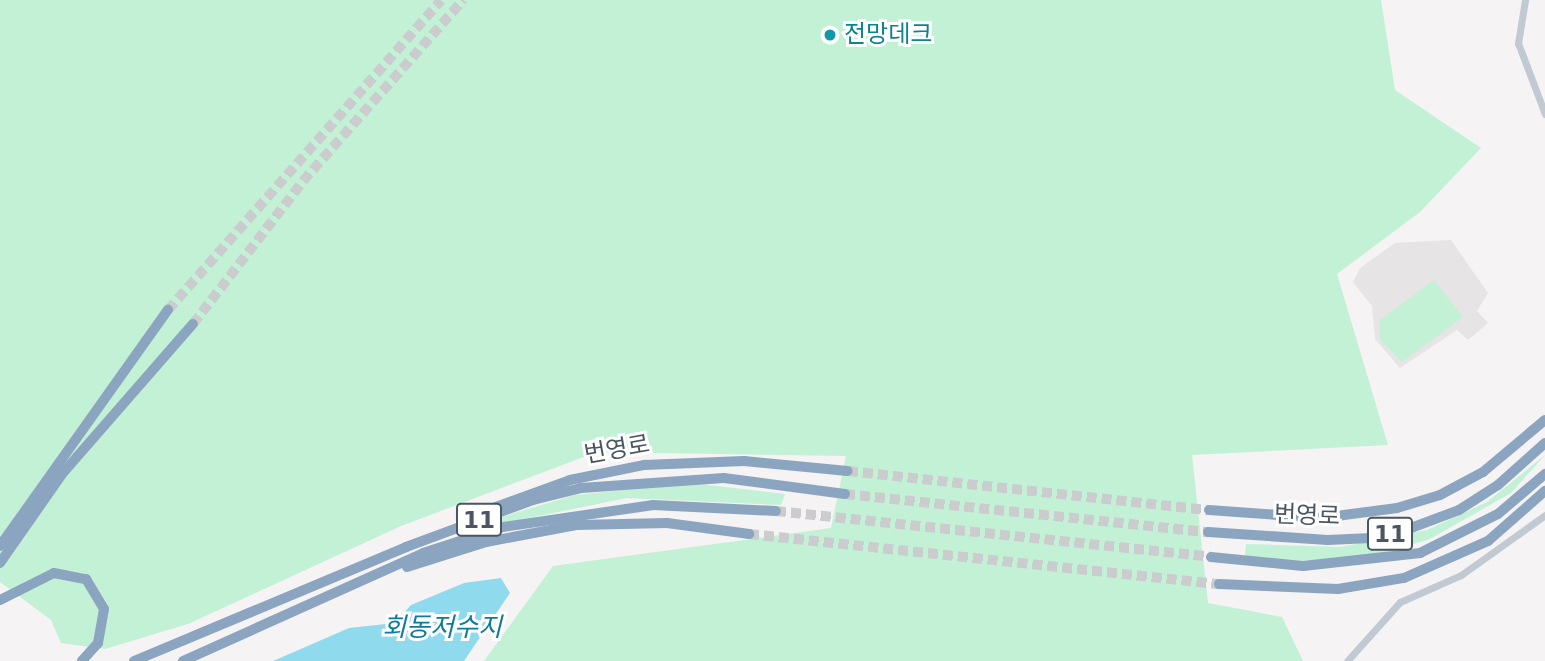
<!DOCTYPE html>
<meta charset="utf-8">
<style>
body{margin:0}
#map{position:relative;width:1545px;height:661px;overflow:hidden;background:#f5f3f3;font-family:"DejaVu Sans","Noto Sans KR",sans-serif}
div>[style]{position:absolute}
.education>*{inset:0;background:#e6e4e5}
.green>*{inset:0;background:#c3f1d5}
.water>*{inset:0;background:#90daee}
.highway-tunnel>*{height:10px;margin-top:-5px;transform-origin:0;background:repeating-linear-gradient(90deg,#caccce 0 10px,transparent 0 15px)}
.minor>*{height:7px;margin:-3.5px;padding:0 3.5px;transform-origin:3.5px;border-radius:3.5px;background:#c1cad2}
.highway>*{height:10px;margin:-5px;padding:0 5px;transform-origin:5px;border-radius:5px;background:#8ba5c1}
.dots>*{width:19px;height:19px;translate:-50% -50%;box-sizing:border-box;border:4px solid #fff;border-radius:50%}
span{translate:-50% -50%;white-space:nowrap;text-align:center;line-height:1.15;-webkit-text-stroke:6px #fff;paint-order:stroke}
.shield-label span{padding:2px 5px;background:#fff;border:2px solid;border-radius:5px;-webkit-text-stroke-width:0}
.shield-label{font-size:23px;color:#4a5661;font-weight:700}
.culture-label{font-size:24px;color:#0d838f}
.left{translate:0 -50%;text-align:left}
.street-label{font-size:24px;color:#4a5661}
.water-label{font-size:26px;color:#0c7c9b;font-style:italic}
</style>
<div id="map">
<div class="education">
<i style="clip-path:polygon(1451px 240px,1488px 293px,1477px 311px,1488px 323px,1468px 340px,1457px 330px,1400px 368px,1375px 339px,1372px 306px,1353px 282px,1360px 268px,1395px 243px)"></i>
</div>
<div class="green">
<i style="clip-path:polygon(0 0,1381px 0,1395px 90px,1481px 148px,1420px 212px,1337px 274px,1388px 445px,1192px 455px,1208px 603px,1282px 617px,1303px 661px,484px 661px,553px 566px,831px 528px,846px 456px,597px 452px,401px 526px,188px 624px,105px 649px,61px 643px,51px 620px,0 582px)"></i>
<i style="clip-path:polygon(1434px 280px,1463px 317px,1402px 362px,1380px 340px,1379px 321px)"></i>
<i style="clip-path:polygon(1545px 455px,1511px 493px,1430px 539px,1370px 557px,1296px 561px,1245px 556px,1246px 544px,1340px 547px,1427px 530px,1487px 502px)"></i>
<i style="clip-path:polygon(691px 483px,785px 494px,781px 505px,627px 498px,500px 524px,498px 518px,575px 495px)"></i>
</div>
<div class="water">
<i style="clip-path:polygon(501px 578px,510px 593px,464px 661px,273px 661px,349px 628px,395px 623px,411px 605px,464px 583px)"></i>
</div>
<div class="highway-tunnel">
<i style="left:168px;top:310px;width:413px;rotate:-48.6deg"></i>
<i style="left:193px;top:324px;width:180px;rotate:-52.4deg"></i>
<i style="left:303px;top:181px;width:242px;rotate:-48.5deg"></i>
<i style="left:848px;top:471px;width:363px;rotate:6.2deg"></i>
<i style="left:845px;top:494px;width:365px;rotate:6deg"></i>
<i style="left:776px;top:511px;width:437px;rotate:6deg"></i>
<i style="left:749px;top:534px;width:473px;rotate:6.1deg"></i>
</div>
<div class="minor">
<i style="left:1525px;top:0;width:44px;rotate:99.2deg"></i>
<i style="left:1518px;top:43px;width:76px;rotate:69.2deg"></i>
<i style="left:1347px;top:661px;width:79px;rotate:-48.1deg"></i>
<i style="left:1400px;top:602px;width:67px;rotate:-23.9deg"></i>
<i style="left:1461px;top:575px;width:103px;rotate:-35.5deg"></i>
</div>
<div class="highway">
<i style="left:1209px;top:510px;width:112px;rotate:4.1deg"></i>
<i style="left:1321px;top:518px;width:77px;rotate:-7.5deg"></i>
<i style="left:1397px;top:508px;width:45px;rotate:-16.8deg"></i>
<i style="left:1440px;top:495px;width:49px;rotate:-28.1deg"></i>
<i style="left:1483px;top:472px;width:81px;rotate:-40deg"></i>
<i style="left:485px;top:511px;width:90px;rotate:-20deg"></i>
<i style="left:570px;top:480px;width:76px;rotate:-11.5deg"></i>
<i style="left:644px;top:465px;width:100px;rotate:-2.3deg"></i>
<i style="left:744px;top:461px;width:104px;rotate:5.5deg"></i>
<i style="left:1208px;top:532px;width:120px;rotate:3.8deg"></i>
<i style="left:1328px;top:540px;width:43px;rotate:-2.7deg"></i>
<i style="left:1371px;top:538px;width:41px;rotate:-14deg"></i>
<i style="left:1411px;top:528px;width:51px;rotate:-20.6deg"></i>
<i style="left:1459px;top:510px;width:46px;rotate:-32.7deg"></i>
<i style="left:1498px;top:485px;width:63px;rotate:-41.8deg"></i>
<i style="left:0;top:546px;width:290px;rotate:-54.6deg"></i>
<i style="left:1211px;top:557px;width:92px;rotate:5.6deg"></i>
<i style="left:1303px;top:566px;width:118px;rotate:-6.3deg"></i>
<i style="left:1420px;top:553px;width:87px;rotate:-26.6deg"></i>
<i style="left:1498px;top:514px;width:62px;rotate:-40.4deg"></i>
<i style="left:0;top:563px;width:108px;rotate:-55.1deg"></i>
<i style="left:62px;top:474px;width:199px;rotate:-48.9deg"></i>
<i style="left:407px;top:567px;width:83px;rotate:-17.6deg"></i>
<i style="left:486px;top:542px;width:93px;rotate:-10.6deg"></i>
<i style="left:577px;top:525px;width:90px;rotate:-1.3deg"></i>
<i style="left:667px;top:523px;width:83px;rotate:7.6deg"></i>
<i style="left:1219px;top:584px;width:119px;rotate:2.4deg"></i>
<i style="left:1338px;top:589px;width:67px;rotate:-9.5deg"></i>
<i style="left:1404px;top:578px;width:92px;rotate:-23.8deg"></i>
<i style="left:1488px;top:541px;width:76px;rotate:-41.3deg"></i>
<i style="left:0;top:600px;width:60px;rotate:-26.6deg"></i>
<i style="left:54px;top:573px;width:33px;rotate:11deg"></i>
<i style="left:86px;top:579px;width:35px;rotate:59deg"></i>
<i style="left:104px;top:609px;width:35px;rotate:100deg"></i>
<i style="left:98px;top:643px;width:24px;rotate:132deg"></i>
<i style="left:134px;top:661px;width:295px;rotate:-22.7deg"></i>
<i style="left:406px;top:547px;width:135px;rotate:-20.3deg"></i>
<i style="left:533px;top:500px;width:49px;rotate:-14deg"></i>
<i style="left:581px;top:488px;width:143px;rotate:-4deg"></i>
<i style="left:724px;top:478px;width:122px;rotate:7.5deg"></i>
<i style="left:183px;top:661px;width:263px;rotate:-24.2deg"></i>
<i style="left:423px;top:553px;width:84px;rotate:-18deg"></i>
<i style="left:503px;top:527px;width:152px;rotate:-8.3deg"></i>
<i style="left:653px;top:505px;width:123px;rotate:2.8deg"></i>
</div>
<div class="dots">
<i style="left:830px;top:35px;background:#0f9aa8"></i>
</div>
<div class="shield-label">
<span style="left:479px;top:520px">11</span>
<span style="left:1390px;top:534px">11</span>
</div>
<div class="culture-label">
<span class="left" style="left:844px;top:35px">전망데크</span>
</div>
<div class="street-label">
<span style="left:617px;top:450px;rotate:-10deg">번영로</span>
<span style="left:1307px;top:516px;rotate:2deg">번영로</span>
</div>
<div class="water-label">
<span style="left:442px;top:628px">회동저수지</span>
</div>
</div>
